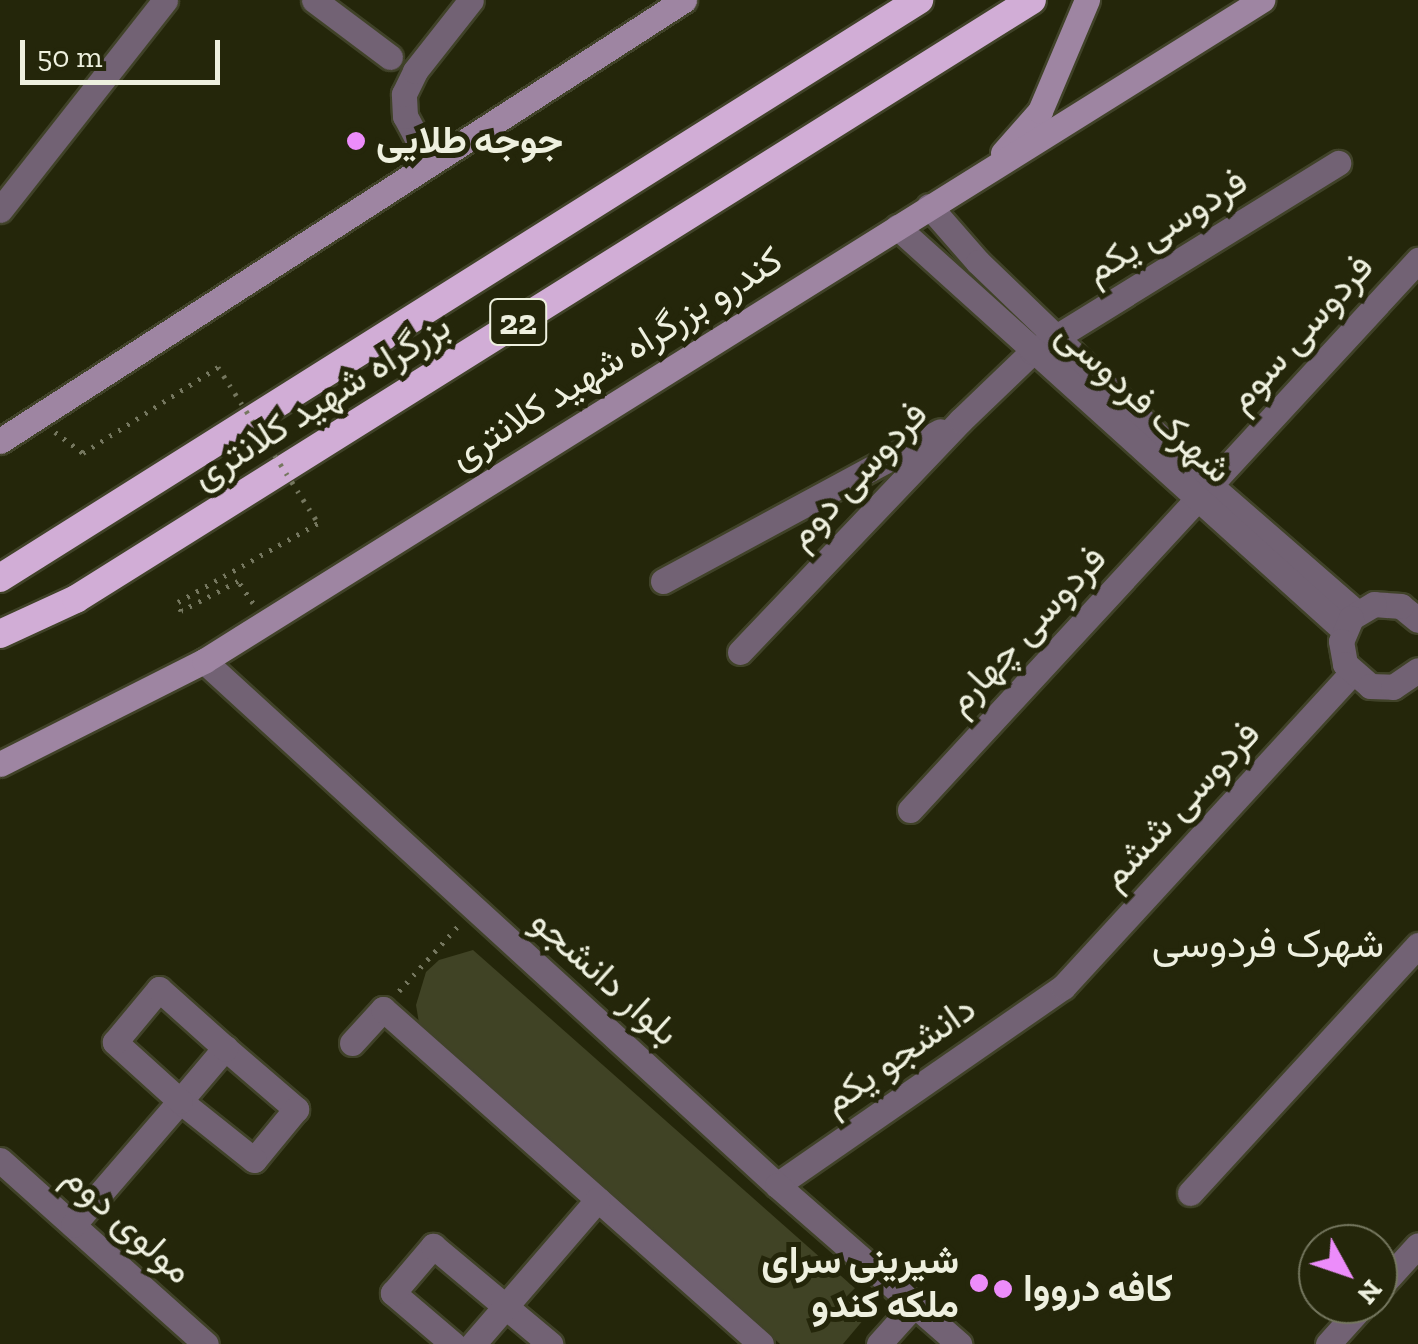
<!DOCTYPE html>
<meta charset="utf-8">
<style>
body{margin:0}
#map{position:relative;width:1418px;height:1344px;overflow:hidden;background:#24260a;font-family:"Zilla Slab",Vazirmatn,serif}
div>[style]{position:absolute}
.green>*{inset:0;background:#404325}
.path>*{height:5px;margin-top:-2.5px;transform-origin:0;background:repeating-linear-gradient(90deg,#75775f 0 2.5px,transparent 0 10.5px)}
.roads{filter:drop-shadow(2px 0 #404228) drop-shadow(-2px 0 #404228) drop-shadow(0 2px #404228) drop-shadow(0 -2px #404228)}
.minor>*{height:25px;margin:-12.5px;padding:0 12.5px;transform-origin:12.5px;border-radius:12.5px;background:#726274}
.tertiary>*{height:25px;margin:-12.5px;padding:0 12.5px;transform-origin:12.5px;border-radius:12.5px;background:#726274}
.secondary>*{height:25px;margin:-12.5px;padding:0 12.5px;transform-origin:12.5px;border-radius:12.5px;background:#9e85a2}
.trunk>*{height:28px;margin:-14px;padding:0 14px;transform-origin:14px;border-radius:14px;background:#d1add6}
.path-bridge>*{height:5px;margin-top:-2.5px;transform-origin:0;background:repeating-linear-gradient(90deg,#75775f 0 2.5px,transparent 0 10.5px)}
.dots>*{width:28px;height:28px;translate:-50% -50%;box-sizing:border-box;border:5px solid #24260a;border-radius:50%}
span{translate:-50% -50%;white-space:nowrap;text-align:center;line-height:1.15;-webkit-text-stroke:10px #24260a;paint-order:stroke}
.shield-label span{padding:2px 8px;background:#24260a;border:2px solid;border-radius:8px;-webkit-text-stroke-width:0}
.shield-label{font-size:35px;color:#eef0df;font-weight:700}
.poi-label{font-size:38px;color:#eef0df;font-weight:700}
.left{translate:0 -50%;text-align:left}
.right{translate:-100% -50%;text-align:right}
.street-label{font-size:38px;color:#eef0df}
.neighbourhood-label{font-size:40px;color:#eef0df}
.north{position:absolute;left:1298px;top:1224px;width:100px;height:100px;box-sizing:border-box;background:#24260a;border:2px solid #75775f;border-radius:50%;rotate:130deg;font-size:28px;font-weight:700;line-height:40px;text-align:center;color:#eef0df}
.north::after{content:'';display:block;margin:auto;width:35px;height:45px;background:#ec8cfa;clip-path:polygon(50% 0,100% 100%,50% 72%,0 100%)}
.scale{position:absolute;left:20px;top:40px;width:200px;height:45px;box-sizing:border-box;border:5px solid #eef0df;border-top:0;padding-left:12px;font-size:30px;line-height:35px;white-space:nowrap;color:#eef0df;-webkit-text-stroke:8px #24260a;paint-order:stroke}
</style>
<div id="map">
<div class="green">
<i style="clip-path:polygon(473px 950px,875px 1306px,843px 1344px,780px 1344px,419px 1023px,416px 1005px,426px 972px,439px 960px)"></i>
</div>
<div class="path">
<i style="left:55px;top:432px;width:35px;rotate:37deg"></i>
<i style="left:83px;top:453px;width:160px;rotate:-32.5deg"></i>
<i style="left:253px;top:603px;width:27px;rotate:-124deg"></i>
<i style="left:238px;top:581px;width:64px;rotate:152.2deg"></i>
<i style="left:181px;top:611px;width:9px;rotate:-108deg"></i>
<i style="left:178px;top:602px;width:161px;rotate:-29.4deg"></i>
<i style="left:399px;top:991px;width:89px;rotate:-47.7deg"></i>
</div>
<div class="roads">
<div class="minor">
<i style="left:314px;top:0;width:95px;rotate:36.9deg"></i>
<i style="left:430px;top:163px;width:53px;rotate:-118deg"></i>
<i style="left:405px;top:116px;width:22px;rotate:-93deg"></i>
<i style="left:404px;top:94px;width:25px;rotate:-64deg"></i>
<i style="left:415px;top:71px;width:90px;rotate:-51.7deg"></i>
<i style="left:0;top:210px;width:267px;rotate:-51.8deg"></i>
<i style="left:663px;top:581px;width:315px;rotate:-28.4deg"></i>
<i style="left:740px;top:652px;width:320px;rotate:-46.4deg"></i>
<i style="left:961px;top:420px;width:98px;rotate:-43.8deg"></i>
<i style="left:1032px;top:352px;width:360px;rotate:-31.7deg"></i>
<i style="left:910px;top:810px;width:749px;rotate:-47.27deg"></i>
<i style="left:352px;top:1043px;width:46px;rotate:-47.6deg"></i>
<i style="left:383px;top:1009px;width:505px;rotate:41.55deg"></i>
<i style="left:0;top:1160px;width:276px;rotate:41.8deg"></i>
<i style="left:777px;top:1185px;width:348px;rotate:-34.7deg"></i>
<i style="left:1063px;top:987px;width:427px;rotate:-47.4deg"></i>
<i style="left:1190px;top:1193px;width:337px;rotate:-47.4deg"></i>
<i style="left:73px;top:1225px;width:164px;rotate:-49.2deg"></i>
<i style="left:180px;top:1101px;width:70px;rotate:-49.7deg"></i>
<i style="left:225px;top:1048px;width:94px;rotate:40.7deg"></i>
<i style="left:296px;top:1109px;width:66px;rotate:129.5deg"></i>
<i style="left:254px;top:1160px;width:95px;rotate:-141.4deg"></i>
<i style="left:180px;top:1101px;width:88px;rotate:-137.8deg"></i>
<i style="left:115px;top:1042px;width:69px;rotate:-50.3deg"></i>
<i style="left:159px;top:989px;width:89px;rotate:41.8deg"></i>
<i style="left:1378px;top:1289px;width:59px;rotate:-47.7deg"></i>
<i style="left:453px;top:1344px;width:79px;rotate:-139.6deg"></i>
<i style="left:393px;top:1293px;width:62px;rotate:-49.6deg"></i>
<i style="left:433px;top:1246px;width:153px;rotate:39.9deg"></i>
<i style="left:473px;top:1344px;width:191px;rotate:-49.2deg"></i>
<i style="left:879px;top:1344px;width:52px;rotate:-48.1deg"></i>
<i style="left:1328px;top:1344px;width:54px;rotate:-48deg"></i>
</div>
<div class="tertiary">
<i style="left:929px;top:206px;width:74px;rotate:48.8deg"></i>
<i style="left:978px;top:262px;width:323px;rotate:43.9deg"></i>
<i style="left:1211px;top:486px;width:194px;rotate:41deg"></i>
<i style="left:897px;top:227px;width:602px;rotate:42.04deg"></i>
<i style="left:1418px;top:620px;width:22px;rotate:-141deg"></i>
<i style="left:1401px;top:606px;width:27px;rotate:-176deg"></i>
<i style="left:1374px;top:604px;width:27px;rotate:149deg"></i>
<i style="left:1351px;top:618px;width:25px;rotate:113deg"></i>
<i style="left:1341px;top:641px;width:23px;rotate:80deg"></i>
<i style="left:1345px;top:664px;width:33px;rotate:41deg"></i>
<i style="left:1370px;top:686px;width:23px;rotate:2deg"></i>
<i style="left:1393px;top:687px;width:30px;rotate:-34deg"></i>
<i style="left:204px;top:661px;width:776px;rotate:42.44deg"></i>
<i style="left:777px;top:1185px;width:242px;rotate:41.1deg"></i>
</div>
<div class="secondary">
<i style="left:1003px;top:153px;width:56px;rotate:-48.6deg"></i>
<i style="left:1040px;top:111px;width:121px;rotate:-67.1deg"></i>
<i style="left:0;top:441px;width:814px;rotate:-32.81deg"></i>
<i style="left:0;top:764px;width:229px;rotate:-26.8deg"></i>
<i style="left:204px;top:661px;width:1248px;rotate:-32deg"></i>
</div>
<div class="trunk">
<i style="left:0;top:578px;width:1086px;rotate:-32.17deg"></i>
<i style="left:0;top:634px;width:84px;rotate:-24.7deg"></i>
<i style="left:76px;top:599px;width:1128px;rotate:-32.07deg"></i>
</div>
</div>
<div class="path-bridge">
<i style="left:218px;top:367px;width:185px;rotate:57.3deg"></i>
</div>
<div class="dots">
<i style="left:356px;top:141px;background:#ec8cfa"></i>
<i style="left:979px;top:1283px;background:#ec8cfa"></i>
<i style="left:1003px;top:1289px;background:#ec8cfa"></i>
</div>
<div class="shield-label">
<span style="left:518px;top:322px">22</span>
</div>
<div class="poi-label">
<span class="left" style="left:376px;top:141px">جوجه طلایی</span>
<span class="right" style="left:959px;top:1283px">شیرینی سرای<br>ملکه کندو</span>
<span class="left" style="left:1023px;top:1289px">کافه درووا</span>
</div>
<div class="street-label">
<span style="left:1166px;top:226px;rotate:-32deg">فردوسی یکم</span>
<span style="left:1300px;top:333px;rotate:-48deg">فردوسی سوم</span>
<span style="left:616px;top:358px;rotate:-32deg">کندرو بزرگراه شهید کلانتری</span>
<span style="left:321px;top:401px;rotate:-32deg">بزرگراه شهید کلانتری</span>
<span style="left:1144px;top:402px;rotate:42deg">شهرک فردوسی</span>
<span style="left:857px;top:475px;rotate:-47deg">فردوسی دوم</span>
<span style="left:1026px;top:630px;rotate:-47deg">فردوسی چهارم</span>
<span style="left:1180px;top:805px;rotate:-47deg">فردوسی ششم</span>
<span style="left:605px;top:977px;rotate:42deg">بلوار دانشجو</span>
<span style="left:899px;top:1055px;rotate:-35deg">دانشجو یکم</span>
<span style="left:128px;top:1224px;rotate:42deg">مولوی دوم</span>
</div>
<div class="neighbourhood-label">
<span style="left:1268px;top:943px">شهرک فردوسی</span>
</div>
<div class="north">N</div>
<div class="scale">50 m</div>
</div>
